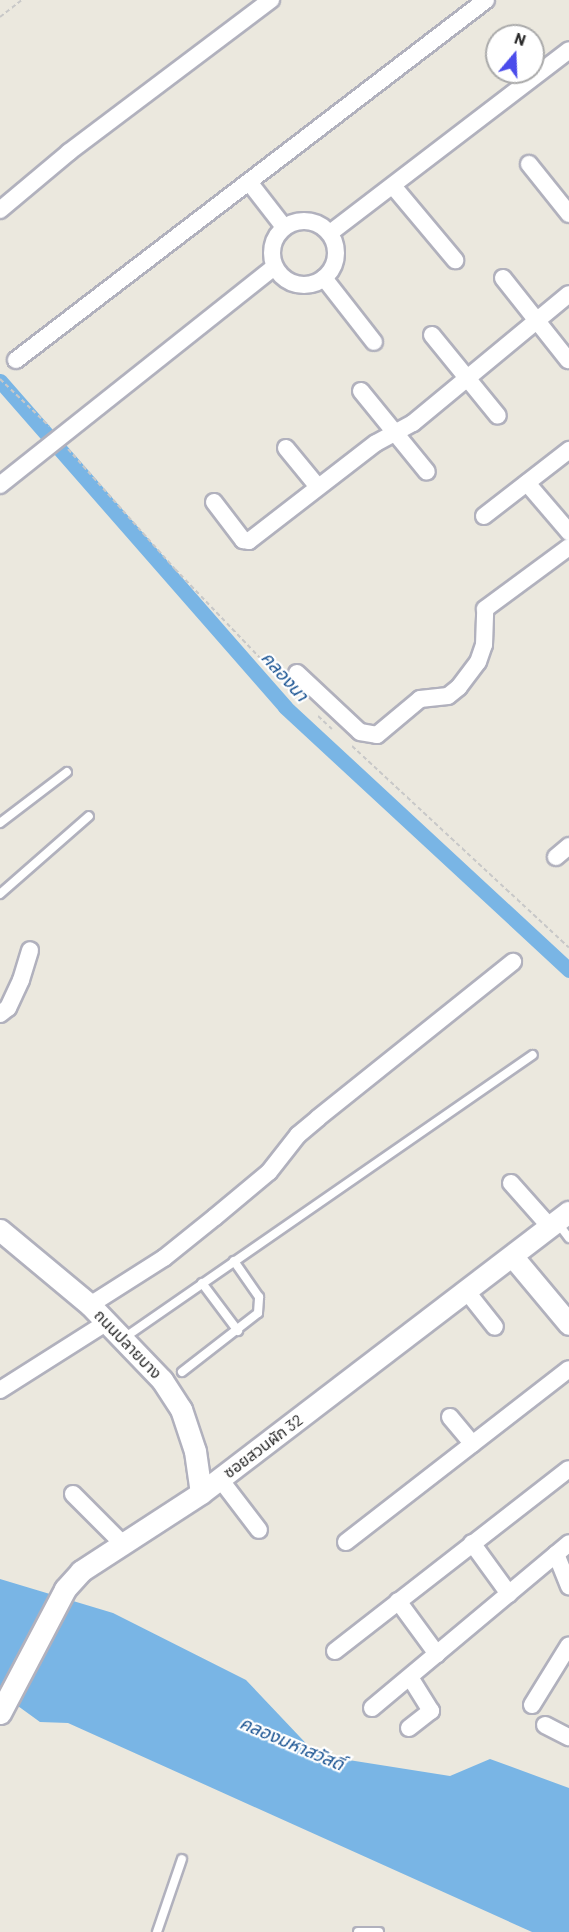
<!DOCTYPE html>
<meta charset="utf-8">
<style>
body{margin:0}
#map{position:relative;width:569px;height:1932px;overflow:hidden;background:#ebe8de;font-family:Barlow,"Noto Sans Thai",sans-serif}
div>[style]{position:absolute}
.water>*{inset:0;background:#79b5e5}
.canal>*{height:15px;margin:-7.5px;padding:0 7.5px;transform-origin:7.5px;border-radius:7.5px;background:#79b5e5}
.path>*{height:2px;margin-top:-1px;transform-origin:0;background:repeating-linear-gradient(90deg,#c8c8c8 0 4.5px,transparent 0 7.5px)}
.roads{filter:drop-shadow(2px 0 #b1b1bd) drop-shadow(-2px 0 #b1b1bd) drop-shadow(0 2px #b1b1bd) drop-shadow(0 -2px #b1b1bd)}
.service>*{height:8px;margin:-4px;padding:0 4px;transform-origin:4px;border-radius:4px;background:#fff}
.minor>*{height:16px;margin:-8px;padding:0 8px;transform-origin:8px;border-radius:8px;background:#fff}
.minor>.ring{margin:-8px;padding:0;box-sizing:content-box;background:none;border:16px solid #fff;border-radius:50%}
.tertiary>*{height:21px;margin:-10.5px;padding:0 10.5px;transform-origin:10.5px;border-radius:10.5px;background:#fff}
span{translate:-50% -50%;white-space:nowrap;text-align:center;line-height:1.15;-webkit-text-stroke:4.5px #fff;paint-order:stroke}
.street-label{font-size:16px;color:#2a2a2a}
.water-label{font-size:18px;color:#185291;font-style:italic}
.north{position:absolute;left:485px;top:24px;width:60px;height:60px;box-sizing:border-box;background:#fff;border:2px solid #aaa;border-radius:50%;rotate:19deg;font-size:16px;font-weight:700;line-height:24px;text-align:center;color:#2a2a2a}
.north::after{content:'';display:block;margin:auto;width:21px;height:27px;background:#4b4ceb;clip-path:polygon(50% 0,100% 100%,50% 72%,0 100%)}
</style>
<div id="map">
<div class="water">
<i style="clip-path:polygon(0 1579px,113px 1613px,246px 1680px,317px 1755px,450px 1776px,490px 1759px,569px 1788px,569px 1932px,532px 1932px,68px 1723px,40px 1722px,0 1693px)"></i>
</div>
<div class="canal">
<i style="left:0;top:381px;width:433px;rotate:48.8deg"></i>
<i style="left:285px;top:707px;width:387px;rotate:42.8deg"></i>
</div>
<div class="path">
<i style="left:0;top:17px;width:28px;rotate:-38deg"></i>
<i style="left:0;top:379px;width:68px;rotate:43.8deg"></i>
<i style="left:68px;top:449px;width:161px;rotate:48.3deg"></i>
<i style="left:175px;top:569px;width:155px;rotate:46.3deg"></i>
<i style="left:318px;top:716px;width:19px;rotate:43deg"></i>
<i style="left:352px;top:746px;width:296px;rotate:42.9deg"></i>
</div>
<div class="roads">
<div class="service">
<i style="left:0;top:823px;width:84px;rotate:-37.3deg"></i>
<i style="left:0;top:894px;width:118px;rotate:-41.2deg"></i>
<i style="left:557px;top:1222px;width:20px;rotate:53deg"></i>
<i style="left:202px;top:1283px;width:60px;rotate:53.1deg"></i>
<i style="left:124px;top:1338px;width:497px;rotate:-34.7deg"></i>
<i style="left:182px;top:1372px;width:96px;rotate:-37.8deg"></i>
<i style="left:258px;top:1313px;width:16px;rotate:-86deg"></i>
<i style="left:259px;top:1297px;width:44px;rotate:-124.8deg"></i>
<i style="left:157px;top:1932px;width:77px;rotate:-71.1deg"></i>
<i style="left:358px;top:1932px;width:21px"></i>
</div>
<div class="minor">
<i style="left:529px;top:164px;width:64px;rotate:51.3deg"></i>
<i style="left:249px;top:182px;width:57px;rotate:52.1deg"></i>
<i style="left:393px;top:186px;width:97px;rotate:50deg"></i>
<i style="left:0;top:210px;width:90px;rotate:-40deg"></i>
<i style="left:69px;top:152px;width:253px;rotate:-37deg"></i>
<i class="ring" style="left:272px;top:221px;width:48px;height:48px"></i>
<i style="left:330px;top:233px;width:301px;rotate:-37.4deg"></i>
<i style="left:324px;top:278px;width:81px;rotate:52deg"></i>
<i style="left:503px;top:278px;width:105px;rotate:51.6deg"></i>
<i style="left:432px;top:335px;width:104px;rotate:50.8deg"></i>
<i style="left:16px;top:360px;width:592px;rotate:-37.45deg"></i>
<i style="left:361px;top:391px;width:104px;rotate:50.8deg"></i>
<i style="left:286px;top:448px;width:50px;rotate:50.6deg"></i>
<i style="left:527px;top:483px;width:65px;rotate:49.4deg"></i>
<i style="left:0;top:485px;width:350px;rotate:-38.5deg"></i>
<i style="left:214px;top:502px;width:48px;rotate:52.7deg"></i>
<i style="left:243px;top:540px;width:6px;rotate:9deg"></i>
<i style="left:249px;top:541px;width:160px;rotate:-37.7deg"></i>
<i style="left:376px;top:443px;width:42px;rotate:-28.4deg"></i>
<i style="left:413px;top:423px;width:202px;rotate:-39.6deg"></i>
<i style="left:484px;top:516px;width:108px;rotate:-37.8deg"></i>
<i style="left:297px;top:673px;width:86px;rotate:43.1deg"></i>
<i style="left:360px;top:732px;width:17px;rotate:10deg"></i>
<i style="left:377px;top:735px;width:56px;rotate:-39.9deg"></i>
<i style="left:420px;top:699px;width:28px;rotate:-6deg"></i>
<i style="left:448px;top:696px;width:14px;rotate:-39deg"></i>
<i style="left:459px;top:687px;width:31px;rotate:-53deg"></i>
<i style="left:478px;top:662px;width:18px;rotate:-71deg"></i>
<i style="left:484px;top:645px;width:36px;rotate:-88deg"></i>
<i style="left:485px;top:609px;width:104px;rotate:-36.4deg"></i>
<i style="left:556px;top:857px;width:17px;rotate:-40deg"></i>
<i style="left:0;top:1014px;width:10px;rotate:-37deg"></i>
<i style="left:8px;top:1008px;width:31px;rotate:-65deg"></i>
<i style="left:21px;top:980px;width:31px;rotate:-73deg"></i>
<i style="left:511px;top:1183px;width:59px;rotate:48.4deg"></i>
<i style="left:468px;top:1293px;width:43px;rotate:51.5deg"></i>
<i style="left:90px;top:1305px;width:88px;rotate:-32.4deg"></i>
<i style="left:164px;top:1258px;width:65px;rotate:-38.8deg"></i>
<i style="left:215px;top:1217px;width:70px;rotate:-39.8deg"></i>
<i style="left:269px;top:1172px;width:47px;rotate:-51.9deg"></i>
<i style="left:298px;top:1135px;width:26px;rotate:-40deg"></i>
<i style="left:318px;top:1118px;width:250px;rotate:-38.7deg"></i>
<i style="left:0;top:1390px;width:127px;rotate:-32.4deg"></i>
<i style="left:450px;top:1417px;width:35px;rotate:50deg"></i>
<i style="left:220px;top:1479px;width:64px;rotate:52.6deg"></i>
<i style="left:73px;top:1494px;width:69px;rotate:45deg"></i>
<i style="left:346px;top:1542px;width:282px;rotate:-37.8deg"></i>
<i style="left:472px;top:1543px;width:63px;rotate:54deg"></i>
<i style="left:556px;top:1554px;width:35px;rotate:68deg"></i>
<i style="left:398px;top:1601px;width:66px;rotate:53.7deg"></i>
<i style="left:335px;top:1651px;width:296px;rotate:-37.9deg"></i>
<i style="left:532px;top:1705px;width:70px;rotate:-58.3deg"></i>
<i style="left:372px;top:1708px;width:257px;rotate:-39.9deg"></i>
<i style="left:545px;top:1725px;width:27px;rotate:27deg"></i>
<i style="left:409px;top:1728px;width:28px;rotate:-38deg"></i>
<i style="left:431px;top:1711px;width:40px;rotate:-122deg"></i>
</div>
<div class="tertiary">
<i style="left:0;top:1230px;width:117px;rotate:39.8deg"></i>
<i style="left:90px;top:1305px;width:104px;rotate:46.2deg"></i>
<i style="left:162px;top:1380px;width:35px;rotate:57deg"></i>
<i style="left:181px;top:1409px;width:44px;rotate:71.6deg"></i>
<i style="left:195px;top:1451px;width:42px;rotate:81.9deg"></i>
<i style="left:513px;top:1257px;width:87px;rotate:50.1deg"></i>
<i style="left:0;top:1713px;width:140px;rotate:-62.3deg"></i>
<i style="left:65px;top:1589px;width:24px;rotate:-48deg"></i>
<i style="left:81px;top:1571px;width:143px;rotate:-33deg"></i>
<i style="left:201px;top:1493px;width:463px;rotate:-37.4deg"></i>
</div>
</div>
<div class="street-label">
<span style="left:128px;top:1344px;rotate:46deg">ถนนปลายบาง</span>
<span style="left:263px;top:1446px;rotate:-37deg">ซอยสวนผัก 32</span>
</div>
<div class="water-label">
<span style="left:285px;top:676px;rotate:48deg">คลองนา</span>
<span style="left:292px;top:1743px;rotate:23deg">คลองมหาสวัสดิ์</span>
</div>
<div class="north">N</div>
</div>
